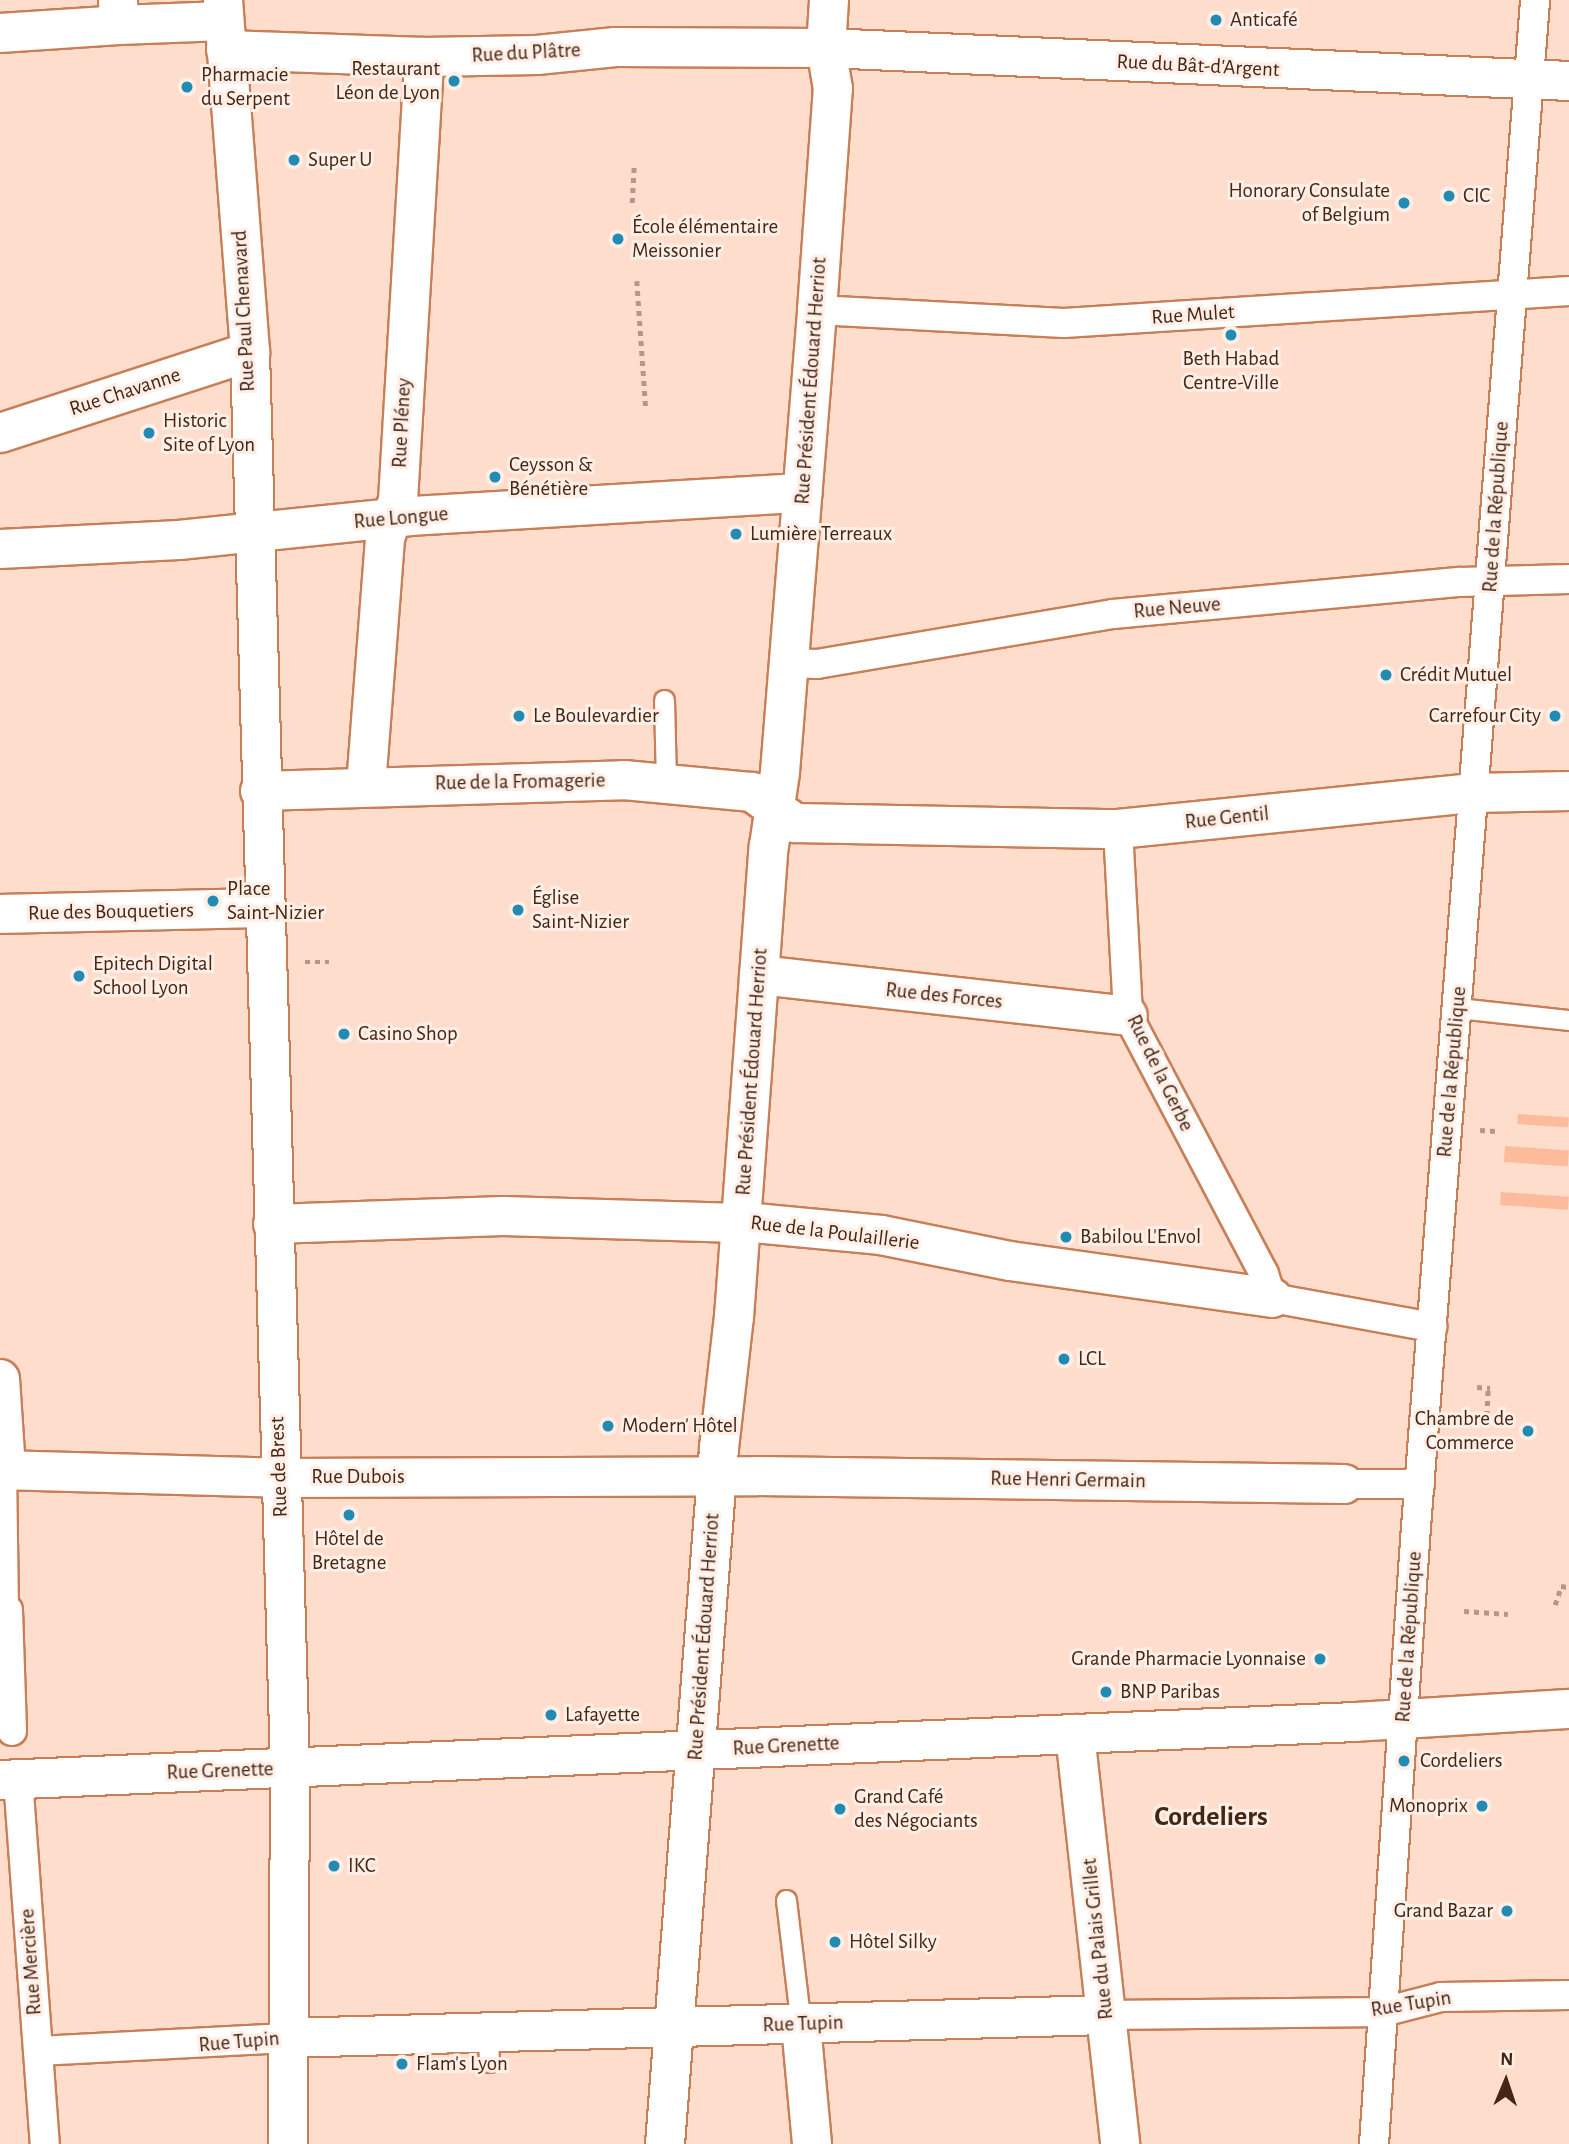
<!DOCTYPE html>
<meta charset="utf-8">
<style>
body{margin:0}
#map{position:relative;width:1569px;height:2144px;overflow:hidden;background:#feddcd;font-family:"Alegreya Sans",sans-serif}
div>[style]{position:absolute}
.green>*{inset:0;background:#fcbc9b;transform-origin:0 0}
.path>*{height:4.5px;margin-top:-2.25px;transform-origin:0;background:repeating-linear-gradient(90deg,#b69686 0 5px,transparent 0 10px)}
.roads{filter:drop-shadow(2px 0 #c77f57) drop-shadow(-2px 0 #c77f57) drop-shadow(0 2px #c77f57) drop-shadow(0 -2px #c77f57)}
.service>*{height:19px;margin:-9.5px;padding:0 9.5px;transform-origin:9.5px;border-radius:9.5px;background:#fff}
.pedestrian>*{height:28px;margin:-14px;padding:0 14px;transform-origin:14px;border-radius:14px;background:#fff}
.minor>*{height:38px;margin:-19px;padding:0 19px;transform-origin:19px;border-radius:19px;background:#fff}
.dots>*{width:19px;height:19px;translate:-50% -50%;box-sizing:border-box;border:4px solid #ffeee6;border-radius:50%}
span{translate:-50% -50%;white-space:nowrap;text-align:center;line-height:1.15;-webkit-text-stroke:6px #ffeee6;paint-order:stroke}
.poi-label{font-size:21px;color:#442615}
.left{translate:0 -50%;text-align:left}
.right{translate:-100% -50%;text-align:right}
.street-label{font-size:21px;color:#442615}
.district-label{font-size:28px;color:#442615;font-weight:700}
.north{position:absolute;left:1471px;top:2046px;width:70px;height:70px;-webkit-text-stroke:5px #ffeee6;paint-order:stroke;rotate:2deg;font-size:19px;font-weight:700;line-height:28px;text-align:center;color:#442615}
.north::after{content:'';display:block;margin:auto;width:24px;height:32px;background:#442615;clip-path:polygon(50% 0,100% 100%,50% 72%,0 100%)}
</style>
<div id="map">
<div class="green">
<i style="left:1518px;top:1114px;width:51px;height:10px;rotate:4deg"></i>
<i style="left:1505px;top:1146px;width:64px;height:16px;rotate:4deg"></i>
<i style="left:1501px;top:1192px;width:68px;height:13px;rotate:4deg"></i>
</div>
<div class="path">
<i style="left:632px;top:203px;width:39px;rotate:-87deg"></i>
<i style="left:637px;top:281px;width:129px;rotate:86deg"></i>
<i style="left:305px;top:962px;width:24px"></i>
<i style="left:1480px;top:1130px;width:15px;rotate:4deg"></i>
<i style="left:1477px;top:1387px;width:13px;rotate:4deg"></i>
<i style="left:1486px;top:1426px;width:38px;rotate:-87deg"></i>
<i style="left:1555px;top:1605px;width:20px;rotate:-72deg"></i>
<i style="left:1561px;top:1586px;width:8px;rotate:7deg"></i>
<i style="left:1464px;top:1611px;width:44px;rotate:3.9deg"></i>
</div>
<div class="roads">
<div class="service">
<i style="left:664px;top:700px;width:82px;rotate:88.6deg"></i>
<i style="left:1458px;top:1008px;width:112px;rotate:6.2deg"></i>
<i style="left:0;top:1610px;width:8px"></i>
<i style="left:8px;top:1610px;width:140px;rotate:-90.8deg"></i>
<i style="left:786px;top:1900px;width:126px;rotate:83.2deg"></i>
<i style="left:488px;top:2035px;width:27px;rotate:88deg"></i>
</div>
<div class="pedestrian">
<i style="left:817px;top:310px;width:247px;rotate:3deg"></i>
<i style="left:1064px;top:323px;width:506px;rotate:-3.63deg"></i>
<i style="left:789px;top:663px;width:28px;rotate:2deg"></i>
<i style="left:817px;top:664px;width:300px;rotate:-9.6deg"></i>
<i style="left:1113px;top:614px;width:349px;rotate:-5.3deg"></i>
<i style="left:1461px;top:582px;width:108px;rotate:-1.6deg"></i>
<i style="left:1118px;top:829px;width:187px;rotate:86.9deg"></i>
<i style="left:1128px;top:1016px;width:292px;rotate:62.2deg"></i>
<i style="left:1264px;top:1274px;width:25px;rotate:72deg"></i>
<i style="left:1272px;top:1298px;width:163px;rotate:10.3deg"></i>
<i style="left:1344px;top:1484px;width:76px"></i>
<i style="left:8px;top:1610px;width:121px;rotate:88.1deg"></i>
<i style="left:18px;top:1779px;width:366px;rotate:85.8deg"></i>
<i style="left:1106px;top:2015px;width:277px;rotate:-0.6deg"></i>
<i style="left:1383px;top:2012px;width:60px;rotate:-14.5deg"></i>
<i style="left:1441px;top:1997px;width:128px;rotate:-0.9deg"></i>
<i style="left:38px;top:2051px;width:249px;rotate:-3deg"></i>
<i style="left:1374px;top:2144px;width:618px;rotate:-86.11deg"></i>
<i style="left:1416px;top:1527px;width:1532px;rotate:-85.54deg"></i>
</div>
<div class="minor">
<i style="left:118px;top:0;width:25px;rotate:88deg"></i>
<i style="left:119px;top:25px;width:105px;rotate:-2.2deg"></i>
<i style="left:223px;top:0;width:353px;rotate:85.6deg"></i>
<i style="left:250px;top:352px;width:1417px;rotate:88.38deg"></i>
<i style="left:290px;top:1768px;width:376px;rotate:90.3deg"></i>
<i style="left:0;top:33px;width:119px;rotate:-3.8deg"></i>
<i style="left:226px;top:50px;width:198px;rotate:2deg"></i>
<i style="left:424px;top:57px;width:113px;rotate:-1deg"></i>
<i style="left:537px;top:55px;width:79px;rotate:-5.8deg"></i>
<i style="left:616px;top:47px;width:210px;rotate:0.3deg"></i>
<i style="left:826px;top:48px;width:744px;rotate:2.54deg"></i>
<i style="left:0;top:433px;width:263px;rotate:-18deg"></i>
<i style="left:0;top:549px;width:179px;rotate:-2.9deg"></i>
<i style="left:179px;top:540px;width:233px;rotate:-5.9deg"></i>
<i style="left:411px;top:516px;width:392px;rotate:-3.4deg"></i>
<i style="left:366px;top:786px;width:249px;rotate:-85.6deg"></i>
<i style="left:385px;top:538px;width:39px;rotate:-71deg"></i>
<i style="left:398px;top:501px;width:445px;rotate:-86.6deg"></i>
<i style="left:260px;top:791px;width:364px;rotate:-1.7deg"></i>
<i style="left:624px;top:780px;width:129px;rotate:5.4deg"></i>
<i style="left:752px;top:792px;width:53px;rotate:35.8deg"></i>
<i style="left:795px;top:823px;width:323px;rotate:1.1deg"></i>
<i style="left:1118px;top:829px;width:357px;rotate:-5.8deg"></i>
<i style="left:1473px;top:793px;width:96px;rotate:-1.2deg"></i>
<i style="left:0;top:914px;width:264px;rotate:-1.3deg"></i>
<i style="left:759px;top:975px;width:371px;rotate:6.3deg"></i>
<i style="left:273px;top:1224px;width:230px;rotate:-2deg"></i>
<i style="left:503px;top:1216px;width:262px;rotate:1.7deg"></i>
<i style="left:765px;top:1224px;width:117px;rotate:5.4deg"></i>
<i style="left:881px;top:1235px;width:132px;rotate:11.4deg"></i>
<i style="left:1010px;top:1261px;width:265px;rotate:8deg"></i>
<i style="left:0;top:1379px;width:91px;rotate:86.2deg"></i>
<i style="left:0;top:1470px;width:279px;rotate:1.6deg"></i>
<i style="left:279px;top:1478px;width:478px;rotate:-0.2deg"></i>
<i style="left:757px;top:1476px;width:587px;rotate:0.78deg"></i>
<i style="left:1075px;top:1734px;width:412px;rotate:83.7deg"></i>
<i style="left:0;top:1780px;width:1356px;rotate:-2.45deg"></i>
<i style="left:1355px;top:1722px;width:214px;rotate:-3.5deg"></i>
<i style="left:801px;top:2025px;width:120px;rotate:84.7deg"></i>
<i style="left:287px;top:2038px;width:819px;rotate:-1.61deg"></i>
<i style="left:665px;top:2144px;width:698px;rotate:-85.56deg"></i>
<i style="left:719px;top:1448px;width:132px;rotate:-83.5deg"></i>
<i style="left:734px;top:1317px;width:472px;rotate:-85.8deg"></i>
<i style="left:769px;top:846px;width:75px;rotate:-81.5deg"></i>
<i style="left:780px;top:772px;width:463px;rotate:-85.4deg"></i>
<i style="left:817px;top:310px;width:222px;rotate:-85.9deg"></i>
<i style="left:833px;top:89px;width:42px;rotate:-99.7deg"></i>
<i style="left:826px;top:48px;width:48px;rotate:-86.4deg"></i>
</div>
</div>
<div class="dots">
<i style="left:1216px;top:20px;background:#228bb3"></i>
<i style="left:454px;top:81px;background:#228bb3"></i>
<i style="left:187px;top:87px;background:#228bb3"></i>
<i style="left:294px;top:160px;background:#228bb3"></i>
<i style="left:1449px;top:196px;background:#228bb3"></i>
<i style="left:1404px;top:203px;background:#228bb3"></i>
<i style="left:618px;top:239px;background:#228bb3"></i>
<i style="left:1231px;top:335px;background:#228bb3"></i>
<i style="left:149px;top:433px;background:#228bb3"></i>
<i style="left:495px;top:477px;background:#228bb3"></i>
<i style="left:736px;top:534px;background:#228bb3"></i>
<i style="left:1386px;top:675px;background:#228bb3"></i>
<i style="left:519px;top:716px;background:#228bb3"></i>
<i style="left:1555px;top:716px;background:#228bb3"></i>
<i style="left:213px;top:901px;background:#228bb3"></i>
<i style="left:518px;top:910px;background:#228bb3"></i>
<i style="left:79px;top:976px;background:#228bb3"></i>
<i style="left:344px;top:1034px;background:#228bb3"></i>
<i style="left:1066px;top:1237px;background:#228bb3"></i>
<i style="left:1064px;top:1359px;background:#228bb3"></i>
<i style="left:608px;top:1426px;background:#228bb3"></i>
<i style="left:1528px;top:1431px;background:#228bb3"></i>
<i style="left:349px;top:1515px;background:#228bb3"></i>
<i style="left:1320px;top:1659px;background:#228bb3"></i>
<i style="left:1106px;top:1692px;background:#228bb3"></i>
<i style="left:551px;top:1715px;background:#228bb3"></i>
<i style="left:1404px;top:1761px;background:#228bb3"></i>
<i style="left:1482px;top:1806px;background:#228bb3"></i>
<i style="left:840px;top:1809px;background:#228bb3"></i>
<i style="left:334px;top:1866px;background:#228bb3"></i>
<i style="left:1507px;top:1911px;background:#228bb3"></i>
<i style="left:835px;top:1942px;background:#228bb3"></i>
<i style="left:402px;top:2064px;background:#228bb3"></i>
</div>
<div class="poi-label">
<span class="left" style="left:1230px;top:20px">Anticafé</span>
<span class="right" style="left:440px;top:81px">Restaurant<br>Léon de Lyon</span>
<span class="left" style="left:201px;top:87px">Pharmacie<br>du Serpent</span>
<span class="left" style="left:308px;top:160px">Super U</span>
<span class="right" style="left:1390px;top:203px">Honorary Consulate<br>of Belgium</span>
<span class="left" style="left:1463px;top:196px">CIC</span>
<span class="left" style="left:632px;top:239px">École élémentaire<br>Meissonier</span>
<span style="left:1231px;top:371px">Beth Habad<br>Centre-Ville</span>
<span class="left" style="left:163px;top:433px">Historic<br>Site of Lyon</span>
<span class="left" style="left:509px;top:477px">Ceysson &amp;<br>Bénétière</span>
<span class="left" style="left:750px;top:534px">Lumière Terreaux</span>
<span class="left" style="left:1400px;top:675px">Crédit Mutuel</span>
<span class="left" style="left:533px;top:716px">Le Boulevardier</span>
<span class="right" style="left:1541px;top:716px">Carrefour City</span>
<span class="left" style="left:227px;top:901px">Place<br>Saint-Nizier</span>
<span class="left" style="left:532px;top:910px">Église<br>Saint-Nizier</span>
<span class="left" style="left:93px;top:976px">Epitech Digital<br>School Lyon</span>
<span class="left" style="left:358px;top:1034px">Casino Shop</span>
<span class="left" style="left:1080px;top:1237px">Babilou L'Envol</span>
<span class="left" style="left:1078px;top:1359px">LCL</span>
<span class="right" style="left:1514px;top:1431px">Chambre de<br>Commerce</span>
<span class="left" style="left:622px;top:1426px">Modern' Hôtel</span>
<span style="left:349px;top:1551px">Hôtel de<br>Bretagne</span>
<span class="right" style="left:1306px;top:1659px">Grande Pharmacie Lyonnaise</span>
<span class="left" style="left:1120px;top:1692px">BNP Paribas</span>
<span class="left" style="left:565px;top:1715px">Lafayette</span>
<span class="left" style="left:1420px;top:1761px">Cordeliers</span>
<span class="left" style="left:854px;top:1809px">Grand Café<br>des Négociants</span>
<span class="right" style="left:1468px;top:1806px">Monoprix</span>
<span class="left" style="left:348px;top:1866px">IKC</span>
<span class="right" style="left:1493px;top:1911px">Grand Bazar</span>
<span class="left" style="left:849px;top:1942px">Hôtel Silky</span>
<span class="left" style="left:416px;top:2064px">Flam's Lyon</span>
</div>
<div class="street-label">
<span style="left:526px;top:53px;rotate:-3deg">Rue du Plâtre</span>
<span style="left:1198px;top:66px;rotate:3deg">Rue du Bât-d'Argent</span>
<span style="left:244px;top:311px;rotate:-93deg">Rue Paul Chenavard</span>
<span style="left:1193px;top:315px;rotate:-4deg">Rue Mulet</span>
<span style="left:811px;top:381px;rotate:-86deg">Rue Président Édouard Herriot</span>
<span style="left:125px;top:392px;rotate:-18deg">Rue Chavanne</span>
<span style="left:402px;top:423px;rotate:-87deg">Rue Pléney</span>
<span style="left:1496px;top:507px;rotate:-86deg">Rue de la République</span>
<span style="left:401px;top:518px;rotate:-5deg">Rue Longue</span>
<span style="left:1177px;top:608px;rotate:-5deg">Rue Neuve</span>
<span style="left:520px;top:782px;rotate:-1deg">Rue de la Fromagerie</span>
<span style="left:1227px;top:818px;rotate:-6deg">Rue Gentil</span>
<span style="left:111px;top:912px;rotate:-1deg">Rue des Bouquetiers</span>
<span style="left:944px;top:996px;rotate:6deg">Rue des Forces</span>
<span style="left:752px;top:1072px;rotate:-86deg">Rue Président Édouard Herriot</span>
<span style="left:1452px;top:1072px;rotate:-85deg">Rue de la République</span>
<span style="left:1160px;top:1073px;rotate:64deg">Rue de la Gerbe</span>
<span style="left:835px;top:1233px;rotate:7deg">Rue de la Poulaillerie</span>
<span style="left:279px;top:1467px;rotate:-92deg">Rue de Brest</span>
<span style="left:358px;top:1477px">Rue Dubois</span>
<span style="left:1068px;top:1480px;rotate:1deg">Rue Henri Germain</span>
<span style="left:704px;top:1637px;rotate:-86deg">Rue Président Édouard Herriot</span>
<span style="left:1409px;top:1637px;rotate:-86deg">Rue de la République</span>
<span style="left:786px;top:1746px;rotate:-3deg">Rue Grenette</span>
<span style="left:220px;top:1771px;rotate:-2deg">Rue Grenette</span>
<span style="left:1098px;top:1939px;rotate:-96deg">Rue du Palais Grillet</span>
<span style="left:31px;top:1962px;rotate:-94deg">Rue Mercière</span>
<span style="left:1411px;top:2004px;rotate:-9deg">Rue Tupin</span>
<span style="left:803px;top:2024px;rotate:-2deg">Rue Tupin</span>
<span style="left:239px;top:2042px;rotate:-5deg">Rue Tupin</span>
</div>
<div class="district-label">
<span style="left:1211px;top:1817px">Cordeliers</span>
</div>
<div class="north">N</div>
</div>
